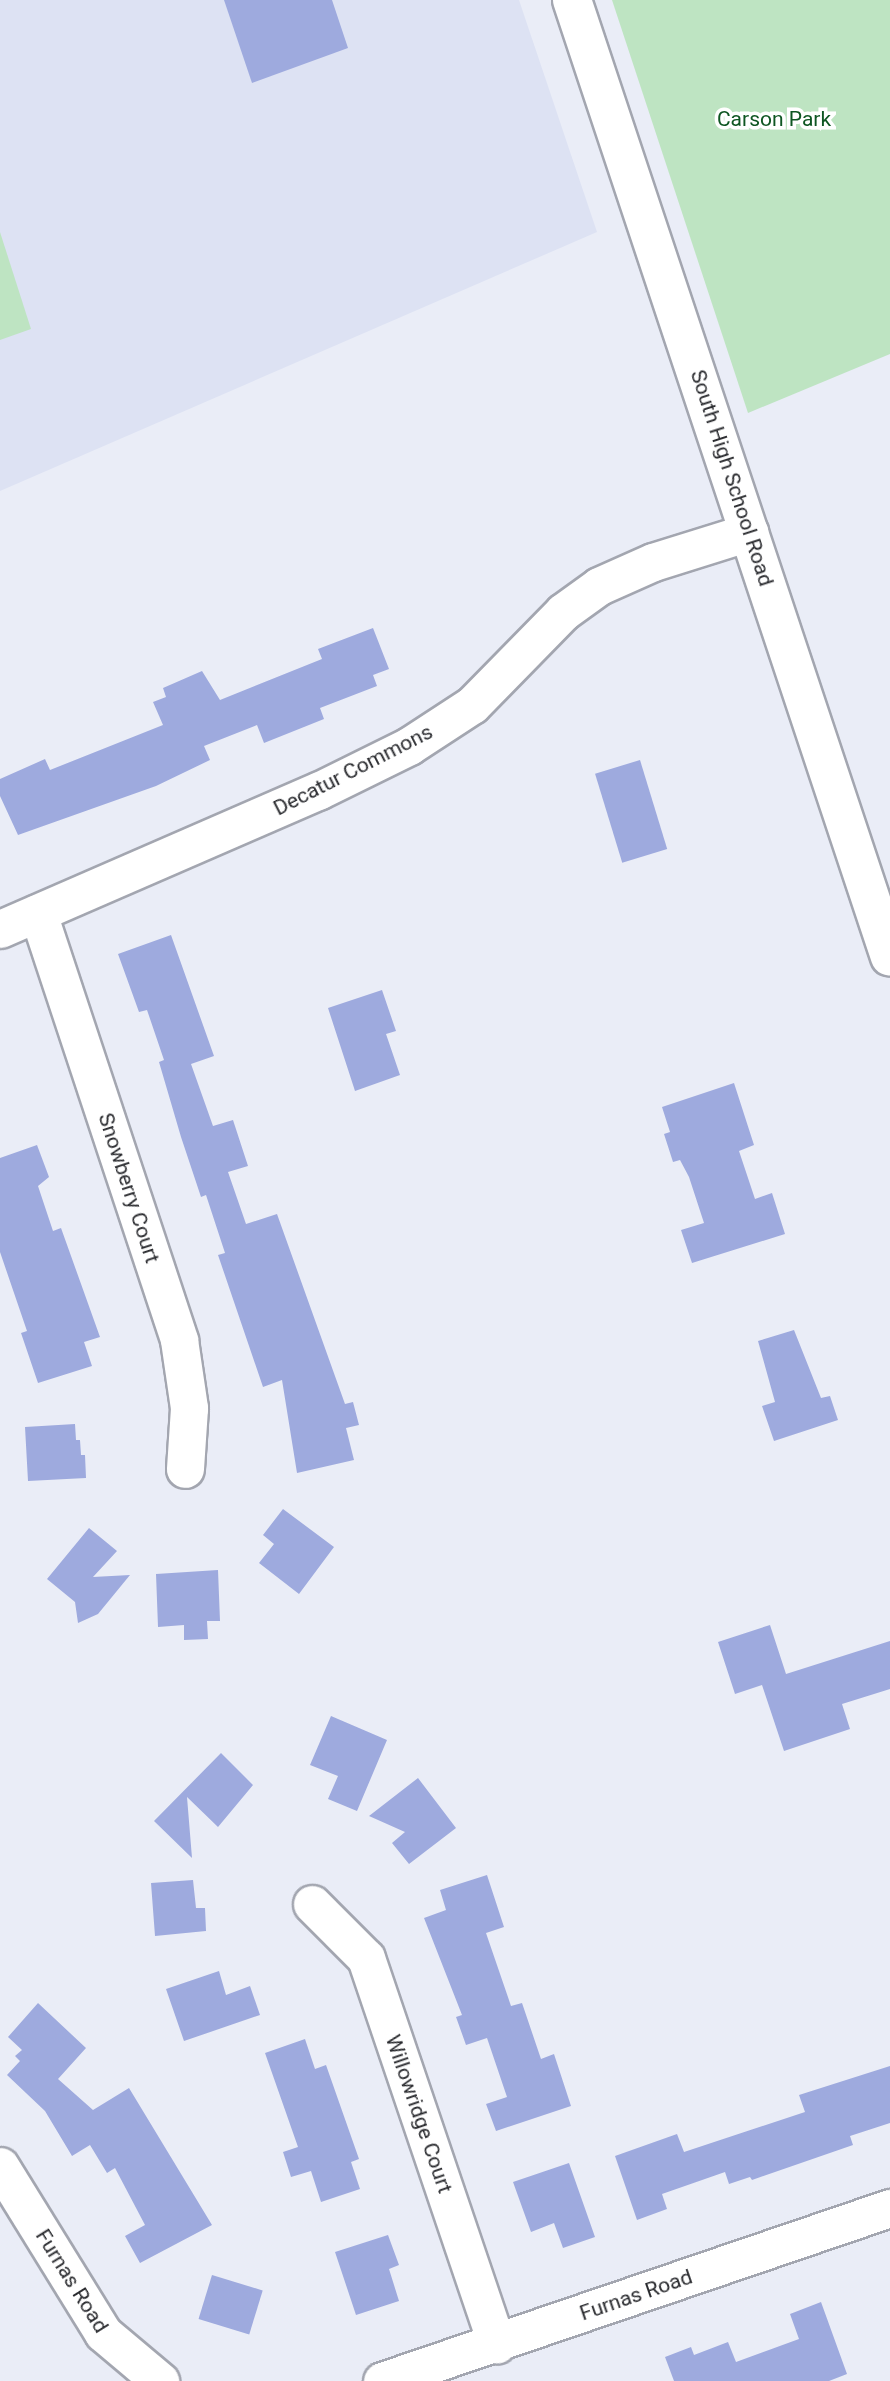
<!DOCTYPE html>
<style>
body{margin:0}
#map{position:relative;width:890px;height:2381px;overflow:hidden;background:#eaedf7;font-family:Roboto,sans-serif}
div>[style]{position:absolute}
.built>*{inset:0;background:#dde2f3}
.green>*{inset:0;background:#bee4c2}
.building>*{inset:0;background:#9eaade;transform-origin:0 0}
.roads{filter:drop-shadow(2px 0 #a3a6b0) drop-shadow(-2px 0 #a3a6b0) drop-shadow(0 2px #a3a6b0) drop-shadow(0 -2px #a3a6b0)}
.street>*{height:37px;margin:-18.5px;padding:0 18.5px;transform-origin:18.5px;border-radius:18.5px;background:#fff}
.secondary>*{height:38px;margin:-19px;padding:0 19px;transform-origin:19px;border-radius:19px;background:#fff}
span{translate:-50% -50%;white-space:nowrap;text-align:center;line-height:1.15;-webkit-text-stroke:7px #fff;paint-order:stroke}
.park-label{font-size:21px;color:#0e5622}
.street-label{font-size:21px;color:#292a2e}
</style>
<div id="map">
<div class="built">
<i style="clip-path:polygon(0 0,519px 0,597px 232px,0 491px)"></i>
</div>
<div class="green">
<i style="clip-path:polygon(612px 0,890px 0,890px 354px,748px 413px)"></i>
<i style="clip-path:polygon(0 232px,31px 329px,0 340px)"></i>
</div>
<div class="building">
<i style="clip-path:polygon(224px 0,332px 0,348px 48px,252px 83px)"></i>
<i style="clip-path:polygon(373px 628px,389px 669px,373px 675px,377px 686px,320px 708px,324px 719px,264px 743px,257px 725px,204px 746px,210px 760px,156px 786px,18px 835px,0 796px,0 779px,45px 759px,50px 770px,163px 725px,153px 702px,166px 697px,163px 688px,202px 671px,220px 700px,322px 659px,318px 649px)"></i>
<i style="left:640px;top:760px;width:93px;height:47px;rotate:73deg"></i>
<i style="clip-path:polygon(171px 935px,214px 1056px,191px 1064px,213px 1126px,233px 1120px,248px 1166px,228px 1172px,246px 1224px,277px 1214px,345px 1404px,353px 1402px,359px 1425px,346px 1428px,354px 1460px,297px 1473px,282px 1380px,263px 1387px,218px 1255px,225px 1253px,206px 1195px,201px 1197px,181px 1137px,159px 1062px,164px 1060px,147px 1010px,139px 1012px,118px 954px)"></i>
<i style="clip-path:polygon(382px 990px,396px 1031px,386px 1034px,400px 1075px,355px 1091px,328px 1008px)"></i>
<i style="clip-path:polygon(734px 1083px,754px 1145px,739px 1151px,755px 1199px,772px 1193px,785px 1234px,692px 1263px,681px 1230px,704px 1223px,689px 1177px,680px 1160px,673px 1162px,664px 1134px,670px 1132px,662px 1107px)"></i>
<i style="clip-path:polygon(37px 1145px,49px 1177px,38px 1186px,53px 1231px,61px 1228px,100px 1337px,84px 1342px,92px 1366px,38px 1383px,21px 1333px,27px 1331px,0 1252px,0 1158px)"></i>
<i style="clip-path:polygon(794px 1330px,821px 1398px,830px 1396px,838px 1420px,774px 1441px,762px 1406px,775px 1402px,758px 1341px)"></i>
<i style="clip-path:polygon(75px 1424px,76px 1440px,80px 1440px,81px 1455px,85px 1455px,86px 1478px,28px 1481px,25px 1427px)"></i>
<i style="clip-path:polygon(283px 1509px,334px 1547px,299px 1594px,259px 1563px,274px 1544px,263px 1535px)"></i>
<i style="clip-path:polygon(89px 1528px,117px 1551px,93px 1577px,130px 1575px,98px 1614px,78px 1623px,75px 1602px,47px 1579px)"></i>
<i style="clip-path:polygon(218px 1570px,220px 1621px,207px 1621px,208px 1639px,184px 1640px,184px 1625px,158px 1627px,156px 1574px)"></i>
<i style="clip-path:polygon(770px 1625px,786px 1674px,890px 1641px,890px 1689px,842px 1704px,850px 1729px,784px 1751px,762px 1685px,735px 1694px,718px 1642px)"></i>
<i style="clip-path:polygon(331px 1716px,387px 1740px,357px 1811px,328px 1799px,338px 1776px,310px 1765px)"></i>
<i style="clip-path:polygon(221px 1753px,253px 1785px,218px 1827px,187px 1797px,192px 1858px,154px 1821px)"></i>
<i style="clip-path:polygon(418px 1778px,456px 1828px,409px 1864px,392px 1843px,405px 1832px,369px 1816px)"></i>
<i style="clip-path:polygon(487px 1875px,504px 1927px,486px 1933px,511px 2006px,522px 2003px,541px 2059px,554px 2054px,571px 2106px,496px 2131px,486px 2104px,507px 2097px,487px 2038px,466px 2045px,456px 2017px,462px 2015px,424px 1918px,446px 1910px,440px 1890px)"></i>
<i style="clip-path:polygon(193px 1880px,196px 1908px,205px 1908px,206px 1931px,155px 1936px,151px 1883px)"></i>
<i style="clip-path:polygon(219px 1971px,226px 1995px,250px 1986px,260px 2015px,184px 2041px,166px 1989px)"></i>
<i style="clip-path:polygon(38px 2003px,86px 2048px,58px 2079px,93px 2110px,129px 2088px,212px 2225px,140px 2263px,125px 2236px,145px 2225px,115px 2168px,107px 2173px,90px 2145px,72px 2156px,45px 2111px,7px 2075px,20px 2061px,15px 2056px,22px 2050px,8px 2037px)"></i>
<i style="clip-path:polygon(305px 2039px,315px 2069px,326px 2065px,359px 2159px,351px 2162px,360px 2189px,321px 2202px,311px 2171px,291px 2177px,283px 2152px,298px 2147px,265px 2053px)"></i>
<i style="clip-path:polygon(890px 2066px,890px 2123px,850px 2136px,853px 2145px,752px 2180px,750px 2177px,729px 2184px,725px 2172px,662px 2194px,667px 2209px,637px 2220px,615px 2156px,677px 2134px,684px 2152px,805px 2112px,799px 2095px)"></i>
<i style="clip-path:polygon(569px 2163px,595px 2237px,563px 2248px,554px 2223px,531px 2232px,513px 2182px)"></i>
<i style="clip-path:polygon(388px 2235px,399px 2265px,389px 2269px,399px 2301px,356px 2315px,335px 2252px)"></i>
<i style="left:212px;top:2275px;width:53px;height:46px;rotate:17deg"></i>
<i style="clip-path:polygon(821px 2302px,847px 2374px,829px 2381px,674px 2381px,665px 2357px,691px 2347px,694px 2355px,728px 2342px,736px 2362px,799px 2339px,790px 2314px)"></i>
</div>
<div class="roads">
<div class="street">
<i style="left:38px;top:913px;width:450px;rotate:71.7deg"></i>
<i style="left:179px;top:1340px;width:69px;rotate:81.6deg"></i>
<i style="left:189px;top:1408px;width:61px;rotate:93.8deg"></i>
<i style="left:0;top:929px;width:347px;rotate:-23.5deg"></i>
<i style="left:318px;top:791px;width:102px;rotate:-26.3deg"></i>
<i style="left:409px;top:746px;width:75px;rotate:-33.1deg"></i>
<i style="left:472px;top:705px;width:130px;rotate:-45.6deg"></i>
<i style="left:563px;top:612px;width:44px;rotate:-35.8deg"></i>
<i style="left:599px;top:586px;width:59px;rotate:-24deg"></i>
<i style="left:653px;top:562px;width:101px;rotate:-17.4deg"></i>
<i style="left:312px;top:1904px;width:76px;rotate:45deg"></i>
<i style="left:366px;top:1958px;width:408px;rotate:71.3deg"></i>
<i style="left:0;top:2166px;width:196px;rotate:58.3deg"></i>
<i style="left:103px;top:2333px;width:75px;rotate:40.1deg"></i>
<i style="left:382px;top:2381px;width:537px;rotate:-18.81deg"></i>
</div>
<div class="secondary">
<i style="left:572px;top:0;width:1008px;rotate:71.62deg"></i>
</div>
</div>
<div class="park-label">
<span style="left:774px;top:119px">Carson Park</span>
</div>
<div class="street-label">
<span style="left:732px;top:478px;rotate:72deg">South High School Road</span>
<span style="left:353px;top:770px;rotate:-27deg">Decatur Commons</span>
<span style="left:129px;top:1188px;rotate:72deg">Snowberry Court</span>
<span style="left:419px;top:2114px;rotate:71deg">Willowridge Court</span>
<span style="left:72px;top:2281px;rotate:58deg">Furnas Road</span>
<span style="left:636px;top:2295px;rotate:-19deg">Furnas Road</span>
</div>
</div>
